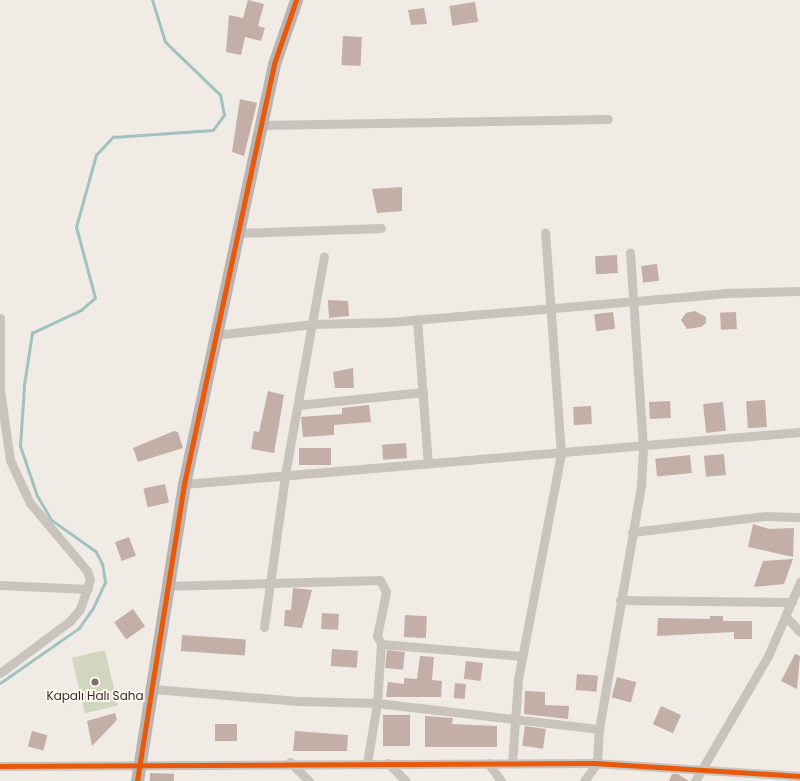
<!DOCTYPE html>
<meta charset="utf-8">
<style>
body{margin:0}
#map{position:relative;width:800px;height:781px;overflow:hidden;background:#f0ebe5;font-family:Poppins,sans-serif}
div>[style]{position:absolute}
.green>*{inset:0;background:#d1d6bf;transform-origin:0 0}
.stream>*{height:2.5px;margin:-1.25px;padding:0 1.25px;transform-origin:1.25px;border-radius:1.25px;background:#a1c2c1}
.building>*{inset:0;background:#c3afa7;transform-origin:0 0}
.street>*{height:9px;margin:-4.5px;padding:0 4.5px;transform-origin:4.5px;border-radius:4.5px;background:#c9c3be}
.secondary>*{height:13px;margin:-6.5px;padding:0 6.5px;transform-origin:6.5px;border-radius:6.5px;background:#bab3ae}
.cycleway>*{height:5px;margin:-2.5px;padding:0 2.5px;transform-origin:2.5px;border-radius:2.5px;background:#e8590c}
.dots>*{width:11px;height:11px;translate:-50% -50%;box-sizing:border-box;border:2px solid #fbf5ee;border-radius:50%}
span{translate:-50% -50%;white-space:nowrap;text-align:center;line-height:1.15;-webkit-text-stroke:4px #fbf5ee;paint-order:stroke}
.poi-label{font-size:12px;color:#3b302b}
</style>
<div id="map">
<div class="green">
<i style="left:105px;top:650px;width:57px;height:34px;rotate:77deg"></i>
</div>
<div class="stream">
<i style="left:0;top:683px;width:96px;rotate:-34.8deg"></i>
<i style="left:79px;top:628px;width:24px;rotate:-55deg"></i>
<i style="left:93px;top:608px;width:29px;rotate:-65deg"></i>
<i style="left:105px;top:582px;width:18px;rotate:-99deg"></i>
<i style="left:102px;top:564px;width:13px;rotate:-117deg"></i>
<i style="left:96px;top:552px;width:55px;rotate:-144.6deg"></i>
<i style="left:51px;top:520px;width:28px;rotate:-120deg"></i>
<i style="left:37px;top:496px;width:53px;rotate:-108.8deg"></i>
<i style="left:20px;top:446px;width:61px;rotate:-86.2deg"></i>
<i style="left:24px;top:385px;width:53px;rotate:-81.3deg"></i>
<i style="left:32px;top:333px;width:54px;rotate:-25.1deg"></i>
<i style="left:81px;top:310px;width:18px;rotate:-41deg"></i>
<i style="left:95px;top:298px;width:73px;rotate:-105deg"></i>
<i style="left:76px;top:227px;width:75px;rotate:-74.5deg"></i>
<i style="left:96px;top:155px;width:25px;rotate:-47deg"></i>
<i style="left:113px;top:137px;width:100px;rotate:-4deg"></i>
<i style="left:213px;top:130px;width:19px;rotate:-54deg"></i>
<i style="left:224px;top:115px;width:20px;rotate:-101deg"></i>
<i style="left:220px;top:95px;width:76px;rotate:-136.1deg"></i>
<i style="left:165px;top:42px;width:44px;rotate:-107.2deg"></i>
</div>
<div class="building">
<i style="clip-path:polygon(248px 0,264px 4px,258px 26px,265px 28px,261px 41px,245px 37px,241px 55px,226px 52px,229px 15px,243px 18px)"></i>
<i style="left:475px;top:2px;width:20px;height:26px;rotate:81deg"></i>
<i style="clip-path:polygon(424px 8px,427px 24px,411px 25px,408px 10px)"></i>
<i style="left:343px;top:36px;width:19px;height:29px;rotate:3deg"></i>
<i style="clip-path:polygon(240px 99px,257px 103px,244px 156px,232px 152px)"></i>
<i style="clip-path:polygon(402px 187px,402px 211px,377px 213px,372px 189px)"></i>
<i style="left:617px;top:255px;width:18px;height:22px;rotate:87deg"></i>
<i style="left:657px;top:264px;width:17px;height:16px;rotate:83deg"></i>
<i style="clip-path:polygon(328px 300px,348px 301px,349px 316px,329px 318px)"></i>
<i style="clip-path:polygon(695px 311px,706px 317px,706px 323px,701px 327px,687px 329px,681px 320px,686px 313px)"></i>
<i style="left:613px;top:312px;width:17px;height:19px;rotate:83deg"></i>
<i style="left:736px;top:312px;width:17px;height:16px;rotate:87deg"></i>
<i style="clip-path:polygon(353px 368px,354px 388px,335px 388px,333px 372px)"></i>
<i style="clip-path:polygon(268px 391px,284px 395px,274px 453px,251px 449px,254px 431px,259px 432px)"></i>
<i style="left:765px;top:400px;width:27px;height:19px;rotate:86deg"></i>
<i style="left:670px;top:401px;width:17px;height:21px;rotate:87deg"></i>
<i style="left:723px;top:402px;width:29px;height:20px;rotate:84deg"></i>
<i style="clip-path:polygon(369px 405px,371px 422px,334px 425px,334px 435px,303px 437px,301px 417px,342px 414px,342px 408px)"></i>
<i style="left:591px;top:406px;width:18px;height:18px;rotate:87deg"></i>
<i style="clip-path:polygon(174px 431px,178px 432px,183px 448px,138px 462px,133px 448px)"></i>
<i style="left:406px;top:443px;width:15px;height:24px;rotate:86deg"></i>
<i style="left:331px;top:448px;width:17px;height:32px;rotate:90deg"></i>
<i style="left:724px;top:454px;width:21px;height:20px;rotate:85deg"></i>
<i style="left:690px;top:455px;width:18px;height:35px;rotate:84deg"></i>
<i style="left:165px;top:484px;width:19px;height:22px;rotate:78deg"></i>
<i style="clip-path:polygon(753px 524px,769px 529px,794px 528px,793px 557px,748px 547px)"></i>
<i style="left:129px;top:537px;width:20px;height:15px;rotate:70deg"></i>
<i style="clip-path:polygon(793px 559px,784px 584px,754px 587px,763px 561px)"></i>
<i style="clip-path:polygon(293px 588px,312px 590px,302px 628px,284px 626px,285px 610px,291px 610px)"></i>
<i style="left:133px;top:609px;width:21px;height:23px;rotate:55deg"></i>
<i style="left:322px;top:613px;width:17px;height:16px;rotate:3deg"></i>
<i style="left:405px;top:615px;width:22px;height:22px;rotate:3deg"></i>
<i style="clip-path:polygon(710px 616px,723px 616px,723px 621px,752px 621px,752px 639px,734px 639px,734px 632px,657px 636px,658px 618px,710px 619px)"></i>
<i style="left:182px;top:635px;width:64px;height:16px;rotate:4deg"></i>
<i style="left:332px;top:649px;width:26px;height:17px;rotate:4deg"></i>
<i style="left:387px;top:650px;width:18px;height:18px;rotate:6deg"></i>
<i style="clip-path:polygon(795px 654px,800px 656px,797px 689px,781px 681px)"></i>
<i style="clip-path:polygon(420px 656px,434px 657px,432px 680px,442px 681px,441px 697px,386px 697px,388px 682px,404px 684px,404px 678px,417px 679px)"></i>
<i style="left:466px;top:661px;width:17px;height:18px;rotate:7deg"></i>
<i style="left:577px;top:674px;width:21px;height:16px;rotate:5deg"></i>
<i style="left:617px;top:677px;width:20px;height:21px;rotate:15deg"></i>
<i style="left:455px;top:683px;width:11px;height:15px;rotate:5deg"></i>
<i style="clip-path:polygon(525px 691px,545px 692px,545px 705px,569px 706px,568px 719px,524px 714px)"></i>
<i style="left:661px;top:706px;width:22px;height:20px;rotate:24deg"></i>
<i style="clip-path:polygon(115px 713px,117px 720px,92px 746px,87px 721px)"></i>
<i style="left:383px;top:715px;width:27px;height:31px"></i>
<i style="clip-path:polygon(425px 716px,453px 718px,452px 724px,497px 726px,497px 747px,425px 747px)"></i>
<i style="left:215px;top:724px;width:22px;height:17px"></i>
<i style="left:525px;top:726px;width:21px;height:20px;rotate:8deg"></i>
<i style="left:32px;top:731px;width:16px;height:16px;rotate:15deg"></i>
<i style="clip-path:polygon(295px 731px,348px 735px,347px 751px,293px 751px)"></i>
<i style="left:150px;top:773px;width:24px;height:8px;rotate:2deg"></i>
<i style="clip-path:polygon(672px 774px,678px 774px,689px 781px,669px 781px)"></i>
</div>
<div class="street">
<i style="left:262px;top:125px;width:346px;rotate:-1deg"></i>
<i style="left:236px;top:233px;width:145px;rotate:-2deg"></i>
<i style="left:0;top:318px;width:72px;rotate:90deg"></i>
<i style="left:417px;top:319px;width:145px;rotate:85.7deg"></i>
<i style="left:214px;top:335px;width:100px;rotate:-6.3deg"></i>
<i style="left:313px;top:324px;width:77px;rotate:-1.5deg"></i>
<i style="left:390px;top:322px;width:337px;rotate:-4.9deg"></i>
<i style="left:726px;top:293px;width:74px;rotate:-1.5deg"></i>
<i style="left:0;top:390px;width:71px;rotate:81.9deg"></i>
<i style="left:10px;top:460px;width:47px;rotate:65.1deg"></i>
<i style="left:30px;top:503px;width:89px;rotate:50deg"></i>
<i style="left:87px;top:571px;width:9px;rotate:72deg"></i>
<i style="left:90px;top:580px;width:31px;rotate:109deg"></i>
<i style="left:80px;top:609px;width:16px;rotate:130deg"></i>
<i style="left:70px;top:621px;width:87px;rotate:143.4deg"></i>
<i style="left:298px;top:405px;width:126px;rotate:-5.9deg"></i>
<i style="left:184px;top:484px;width:618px;rotate:-4.83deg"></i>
<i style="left:632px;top:532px;width:135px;rotate:-6.8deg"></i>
<i style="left:766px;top:516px;width:34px;rotate:2deg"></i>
<i style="left:0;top:585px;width:88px;rotate:2.6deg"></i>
<i style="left:166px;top:586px;width:214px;rotate:-1.6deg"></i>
<i style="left:380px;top:580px;width:13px;rotate:63deg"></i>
<i style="left:386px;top:592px;width:45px;rotate:101.6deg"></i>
<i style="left:377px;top:636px;width:9px;rotate:63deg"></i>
<i style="left:381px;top:644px;width:142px;rotate:4.9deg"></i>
<i style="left:620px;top:600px;width:172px;rotate:0.7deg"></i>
<i style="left:787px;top:618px;width:19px;rotate:47deg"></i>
<i style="left:264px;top:627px;width:153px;rotate:-82.1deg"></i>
<i style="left:285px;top:475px;width:222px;rotate:-79.9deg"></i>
<i style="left:153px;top:689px;width:146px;rotate:4.7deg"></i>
<i style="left:299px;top:701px;width:78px;rotate:1.5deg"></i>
<i style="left:377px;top:703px;width:224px;rotate:6.7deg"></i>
<i style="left:290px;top:762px;width:27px;rotate:45deg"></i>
<i style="left:367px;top:763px;width:61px;rotate:-80.5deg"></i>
<i style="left:377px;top:703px;width:59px;rotate:-86.1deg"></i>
<i style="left:388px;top:763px;width:25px;rotate:45deg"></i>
<i style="left:488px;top:763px;width:22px;rotate:54deg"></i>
<i style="left:512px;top:763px;width:84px;rotate:-85.9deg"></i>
<i style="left:518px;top:679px;width:229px;rotate:-79.2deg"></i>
<i style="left:561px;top:454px;width:222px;rotate:-94.1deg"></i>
<i style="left:0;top:766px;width:594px;rotate:-0.29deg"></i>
<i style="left:594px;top:763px;width:206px;rotate:3.6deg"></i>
<i style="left:584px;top:781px;width:22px;rotate:-54deg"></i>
<i style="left:597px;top:763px;width:34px;rotate:-87deg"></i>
<i style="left:599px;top:729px;width:247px;rotate:-80.2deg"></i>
<i style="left:641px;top:486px;width:38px;rotate:-87deg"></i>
<i style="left:643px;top:448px;width:196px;rotate:-93.8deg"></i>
<i style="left:695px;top:781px;width:145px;rotate:-59.7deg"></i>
<i style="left:768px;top:656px;width:81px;rotate:-66.6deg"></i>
</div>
<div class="secondary">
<i style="left:137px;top:781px;width:301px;rotate:-81deg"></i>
<i style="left:184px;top:484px;width:430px;rotate:-77.9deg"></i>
<i style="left:274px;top:64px;width:68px;rotate:-71deg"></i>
</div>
<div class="cycleway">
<i style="left:0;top:766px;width:594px;rotate:-0.29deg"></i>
<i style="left:594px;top:763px;width:206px;rotate:3.6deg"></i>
<i style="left:137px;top:781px;width:301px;rotate:-81deg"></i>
<i style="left:184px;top:484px;width:430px;rotate:-77.9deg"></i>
<i style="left:274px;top:64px;width:68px;rotate:-71deg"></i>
</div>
<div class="dots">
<i style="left:95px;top:682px;background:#7a716c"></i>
</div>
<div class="poi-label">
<span style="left:95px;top:696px">Kapalı Halı Saha</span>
</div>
</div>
